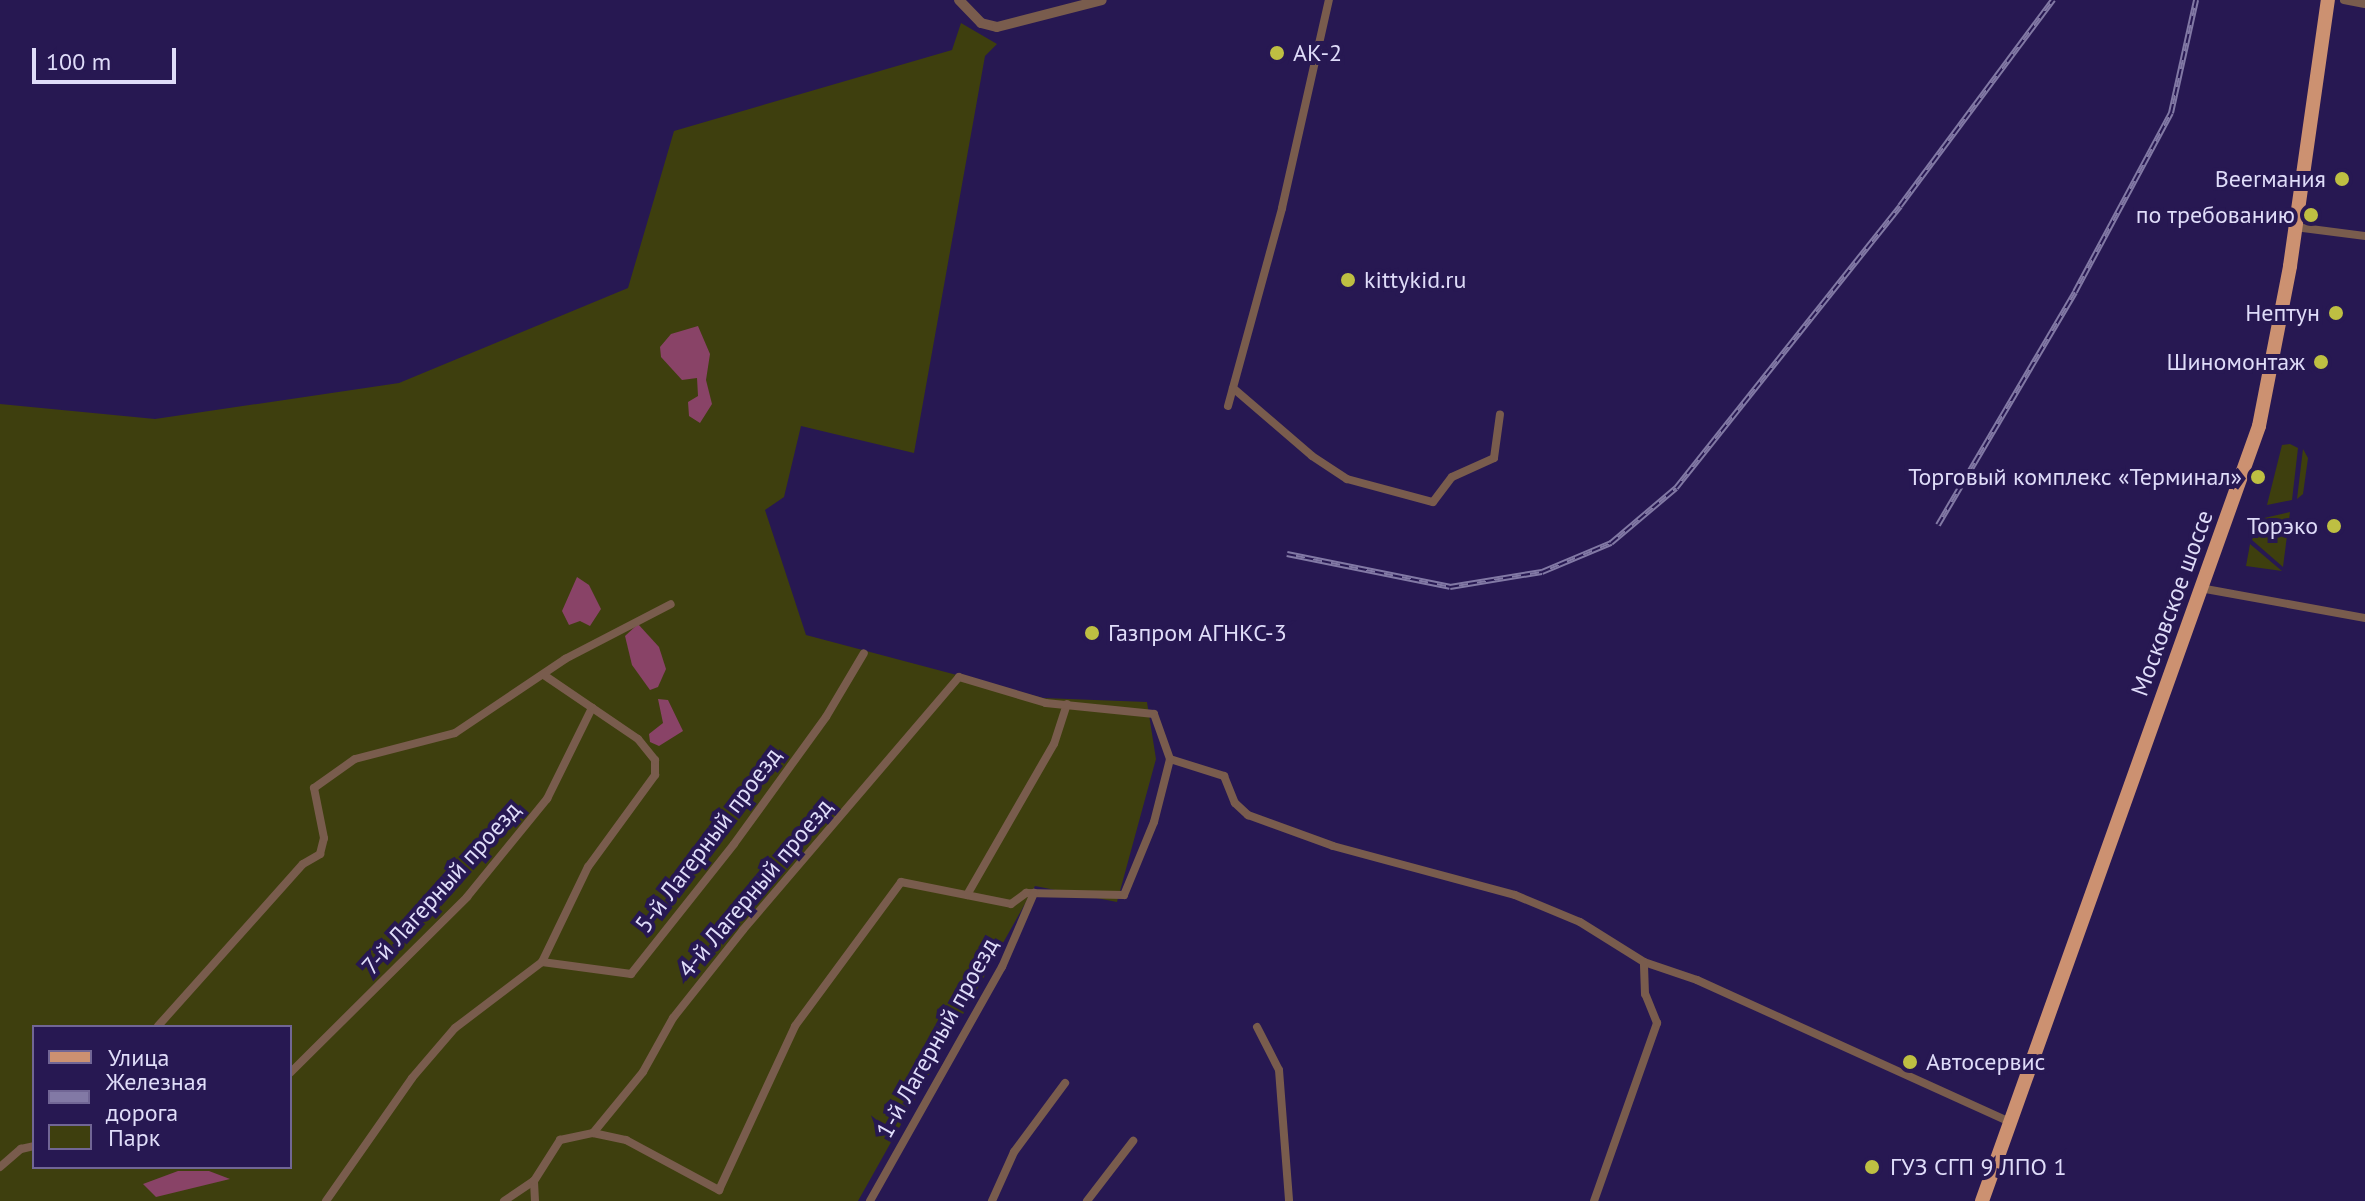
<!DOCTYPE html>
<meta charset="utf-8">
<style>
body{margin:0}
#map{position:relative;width:2365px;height:1201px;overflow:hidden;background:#271852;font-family:"PT Sans",sans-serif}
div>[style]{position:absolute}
.green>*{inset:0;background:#3e3f0e}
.water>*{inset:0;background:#894367}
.minor>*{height:8px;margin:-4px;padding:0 4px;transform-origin:4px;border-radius:4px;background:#795c4d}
.tertiary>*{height:10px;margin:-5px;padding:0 5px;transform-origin:5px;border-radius:5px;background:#795c4d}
.primary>*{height:14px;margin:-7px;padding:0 7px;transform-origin:7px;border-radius:7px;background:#cc9171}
.rail>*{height:6px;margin-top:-3px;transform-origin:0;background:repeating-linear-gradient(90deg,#271852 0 9px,#8279a5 0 18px);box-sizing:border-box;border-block:2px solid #8279a5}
.dots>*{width:22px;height:22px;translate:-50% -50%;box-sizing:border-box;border:4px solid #271852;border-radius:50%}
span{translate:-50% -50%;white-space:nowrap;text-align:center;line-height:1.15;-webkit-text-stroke:8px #271852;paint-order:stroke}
.poi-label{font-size:24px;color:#dfdcf9}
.left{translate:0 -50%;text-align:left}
.right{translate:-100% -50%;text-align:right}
.street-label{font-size:24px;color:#dfdcf9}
.legend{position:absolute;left:32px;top:1025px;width:260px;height:144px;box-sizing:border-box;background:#271852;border:2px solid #716695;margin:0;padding:10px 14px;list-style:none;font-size:24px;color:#dfdcf9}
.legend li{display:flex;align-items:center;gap:16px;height:40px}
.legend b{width:40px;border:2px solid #716695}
.scale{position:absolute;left:32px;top:48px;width:144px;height:36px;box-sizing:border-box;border:4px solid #dfdcf9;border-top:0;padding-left:10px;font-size:24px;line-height:28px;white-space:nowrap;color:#dfdcf9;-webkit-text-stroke:6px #271852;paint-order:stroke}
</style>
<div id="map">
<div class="green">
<i style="clip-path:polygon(evenodd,961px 23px,997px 44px,985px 56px,914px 453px,801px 426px,784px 497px,765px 510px,806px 635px,1043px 698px,1147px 702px,1156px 759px,1117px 902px,1035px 886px,858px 1201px,0 1201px,0 404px,155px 419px,399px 383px,628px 288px,674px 131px,952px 50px,961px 23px,34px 1027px,290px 1027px,290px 1167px,34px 1167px,34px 1027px)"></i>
<i style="clip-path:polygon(2290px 444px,2298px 448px,2292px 500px,2267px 505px,2282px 445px)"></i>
<i style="clip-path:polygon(2303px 449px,2308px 458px,2303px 494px,2297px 499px)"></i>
<i style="clip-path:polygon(2290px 512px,2283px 567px,2252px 540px,2260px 519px)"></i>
<i style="clip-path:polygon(2250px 544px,2282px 571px,2246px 566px)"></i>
</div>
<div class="water">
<i style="clip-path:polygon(698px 326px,710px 354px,706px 380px,712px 404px,700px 423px,689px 416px,688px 402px,698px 396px,697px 378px,682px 380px,661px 357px,660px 347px,671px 334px)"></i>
<i style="clip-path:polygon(577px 577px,589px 585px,601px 609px,590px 626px,580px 621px,569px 625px,562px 611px)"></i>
<i style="clip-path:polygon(638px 624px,659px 647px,666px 669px,658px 687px,650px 690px,632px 665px,625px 636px)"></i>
<i style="clip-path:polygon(658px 699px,668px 700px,683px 731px,659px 746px,650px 742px,649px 734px,663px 723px)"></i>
<i style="clip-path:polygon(178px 1171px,209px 1171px,230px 1179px,156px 1197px,143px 1184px)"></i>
</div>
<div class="minor">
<i style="left:2344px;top:0;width:21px;rotate:11deg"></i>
<i style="left:2295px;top:227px;width:71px;rotate:7.3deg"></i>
<i style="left:1233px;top:388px;width:104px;rotate:40.7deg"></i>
<i style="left:1312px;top:456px;width:42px;rotate:33.3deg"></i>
<i style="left:1347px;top:479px;width:89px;rotate:15deg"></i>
<i style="left:1433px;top:502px;width:31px;rotate:-53deg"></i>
<i style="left:1452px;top:477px;width:46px;rotate:-24.3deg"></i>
<i style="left:1494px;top:458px;width:44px;rotate:-82.2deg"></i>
<i style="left:1228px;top:406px;width:205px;rotate:-74.7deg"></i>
<i style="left:1282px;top:208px;width:213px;rotate:-77.3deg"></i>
<i style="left:2200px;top:588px;width:168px;rotate:10.3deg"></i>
<i style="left:1170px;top:759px;width:57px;rotate:17.5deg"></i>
<i style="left:1224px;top:776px;width:29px;rotate:68deg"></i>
<i style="left:1235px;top:803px;width:18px;rotate:43deg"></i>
<i style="left:1248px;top:815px;width:90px;rotate:20deg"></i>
<i style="left:1333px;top:846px;width:188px;rotate:15.1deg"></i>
<i style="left:1515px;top:895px;width:70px;rotate:22.6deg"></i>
<i style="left:1580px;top:922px;width:75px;rotate:32deg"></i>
<i style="left:1644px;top:962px;width:56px;rotate:18.8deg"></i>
<i style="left:1697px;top:980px;width:344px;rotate:24.4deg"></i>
<i style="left:967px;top:895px;width:174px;rotate:-60.1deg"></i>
<i style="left:1054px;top:744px;width:42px;rotate:-72deg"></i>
<i style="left:542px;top:962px;width:90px;rotate:7.7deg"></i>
<i style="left:631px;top:974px;width:166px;rotate:-51.6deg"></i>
<i style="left:734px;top:844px;width:157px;rotate:-54.1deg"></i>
<i style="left:826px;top:717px;width:74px;rotate:-59.3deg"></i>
<i style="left:158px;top:1026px;width:217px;rotate:-48.2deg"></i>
<i style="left:303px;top:864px;width:20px;rotate:-30deg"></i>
<i style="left:320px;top:854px;width:16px;rotate:-76deg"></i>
<i style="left:324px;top:838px;width:51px;rotate:-101.3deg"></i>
<i style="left:314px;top:788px;width:50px;rotate:-35.3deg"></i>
<i style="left:355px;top:759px;width:103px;rotate:-14.6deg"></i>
<i style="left:455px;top:733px;width:133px;rotate:-33.9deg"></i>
<i style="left:565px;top:659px;width:119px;rotate:-27.4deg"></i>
<i style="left:1257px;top:1027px;width:48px;rotate:62.9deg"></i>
<i style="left:1279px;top:1070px;width:131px;rotate:85.6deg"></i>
<i style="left:290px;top:1073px;width:250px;rotate:-44.8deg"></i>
<i style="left:467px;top:897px;width:127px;rotate:-50.8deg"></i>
<i style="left:547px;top:799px;width:102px;rotate:-63.7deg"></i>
<i style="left:0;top:1167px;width:28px;rotate:-41deg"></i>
<i style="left:21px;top:1149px;width:13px;rotate:-13deg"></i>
<i style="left:326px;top:1201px;width:150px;rotate:-55deg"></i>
<i style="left:412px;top:1078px;width:66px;rotate:-49.3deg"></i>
<i style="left:455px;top:1028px;width:109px;rotate:-37.2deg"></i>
<i style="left:542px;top:962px;width:106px;rotate:-64.2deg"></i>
<i style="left:588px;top:867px;width:114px;rotate:-53.9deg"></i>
<i style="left:655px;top:775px;width:15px;rotate:-90deg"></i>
<i style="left:655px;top:760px;width:27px;rotate:-129deg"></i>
<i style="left:638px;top:739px;width:114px;rotate:-145.8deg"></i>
<i style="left:504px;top:1201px;width:36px;rotate:-34deg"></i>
<i style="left:535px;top:1201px;width:20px;rotate:-93deg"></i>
<i style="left:534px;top:1181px;width:49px;rotate:-57.6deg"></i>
<i style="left:560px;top:1140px;width:34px;rotate:-12deg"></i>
<i style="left:593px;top:1133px;width:34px;rotate:12deg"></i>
<i style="left:626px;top:1140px;width:106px;rotate:28.3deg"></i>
<i style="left:719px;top:1190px;width:181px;rotate:-65.1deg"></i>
<i style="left:795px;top:1026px;width:179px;rotate:-53.6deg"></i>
<i style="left:901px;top:882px;width:112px;rotate:11.3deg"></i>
<i style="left:1011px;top:904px;width:19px;rotate:-36deg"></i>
<i style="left:1026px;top:893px;width:98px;rotate:1.2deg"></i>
<i style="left:1124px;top:895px;width:79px;rotate:-67.7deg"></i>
<i style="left:1154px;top:822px;width:65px;rotate:-75.7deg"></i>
<i style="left:1170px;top:759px;width:48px;rotate:-109.6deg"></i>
<i style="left:1154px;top:714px;width:109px;rotate:-174.2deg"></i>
<i style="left:1046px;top:703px;width:91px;rotate:-163.4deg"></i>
<i style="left:959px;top:677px;width:333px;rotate:130.5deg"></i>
<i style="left:743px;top:930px;width:112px;rotate:128.5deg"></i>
<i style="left:673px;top:1018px;width:62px;rotate:119.1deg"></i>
<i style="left:643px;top:1072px;width:79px;rotate:129.3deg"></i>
<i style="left:870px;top:1201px;width:269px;rotate:-60.6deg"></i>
<i style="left:1002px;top:967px;width:81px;rotate:-66.6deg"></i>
<i style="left:992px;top:1201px;width:54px;rotate:-65.8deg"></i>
<i style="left:1014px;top:1152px;width:86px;rotate:-53.5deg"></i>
<i style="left:1087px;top:1201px;width:76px;rotate:-52.5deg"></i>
<i style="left:1594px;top:1201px;width:189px;rotate:-70.5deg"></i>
<i style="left:1657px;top:1023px;width:31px;rotate:-112deg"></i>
<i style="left:1645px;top:994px;width:32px;rotate:-92deg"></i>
</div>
<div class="tertiary">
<i style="left:959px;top:0;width:32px;rotate:46deg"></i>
<i style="left:981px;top:23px;width:16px;rotate:14deg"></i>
<i style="left:997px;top:27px;width:108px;rotate:-14.4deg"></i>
</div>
<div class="primary">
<i style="left:1982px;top:1201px;width:823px;rotate:-70.33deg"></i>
<i style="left:2259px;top:426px;width:163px;rotate:-79deg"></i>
<i style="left:2290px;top:266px;width:269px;rotate:-81.9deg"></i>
</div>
<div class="rail">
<i style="left:1938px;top:525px;width:270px;rotate:-59.5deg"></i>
<i style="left:2075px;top:292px;width:203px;rotate:-61.8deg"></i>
<i style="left:2171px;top:113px;width:116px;rotate:-77.5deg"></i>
<i style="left:1287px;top:554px;width:166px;rotate:11.4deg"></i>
<i style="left:1450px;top:587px;width:93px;rotate:-9.3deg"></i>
<i style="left:1542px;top:572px;width:75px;rotate:-22.8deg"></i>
<i style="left:1611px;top:543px;width:85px;rotate:-40.2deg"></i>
<i style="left:1676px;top:488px;width:360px;rotate:-51.5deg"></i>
<i style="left:1900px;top:206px;width:257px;rotate:-53.4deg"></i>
</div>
<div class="dots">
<i style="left:1277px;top:53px;background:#bebf42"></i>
<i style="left:2342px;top:179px;background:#bebf42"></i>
<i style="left:2311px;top:215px;background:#bebf42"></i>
<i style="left:1348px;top:280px;background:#bebf42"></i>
<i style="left:2336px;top:313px;background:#bebf42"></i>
<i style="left:2321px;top:362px;background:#bebf42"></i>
<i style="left:2258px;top:477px;background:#bebf42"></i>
<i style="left:2334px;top:526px;background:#bebf42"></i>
<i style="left:1092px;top:633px;background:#bebf42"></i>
<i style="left:1910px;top:1062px;background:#bebf42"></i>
<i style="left:1872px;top:1167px;background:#bebf42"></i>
</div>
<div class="poi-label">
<span class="left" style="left:1293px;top:53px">АК-2</span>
<span class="right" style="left:2326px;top:179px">Beerмания</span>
<span class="right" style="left:2295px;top:215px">по требованию</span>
<span class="left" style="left:1364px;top:280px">kittykid.ru</span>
<span class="right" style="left:2320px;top:313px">Нептун</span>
<span class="right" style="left:2305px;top:362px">Шиномонтаж</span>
<span class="right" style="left:2242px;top:477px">Торговый комплекс «Терминал»</span>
<span class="right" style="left:2318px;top:526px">Торэко</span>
<span class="left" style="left:1108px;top:633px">Газпром АГНКС-3</span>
<span class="left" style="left:1926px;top:1062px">Автосервис</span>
<span class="left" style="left:1890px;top:1167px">ГУЗ СГП 9 ЛПО 1</span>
</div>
<div class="street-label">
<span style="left:2172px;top:603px;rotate:-70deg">Московское шоссе</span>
<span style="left:708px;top:840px;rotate:-53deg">5-й Лагерный проезд</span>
<span style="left:441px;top:888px;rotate:-48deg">7-й Лагерный проезд</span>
<span style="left:755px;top:888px;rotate:-50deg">4-й Лагерный проезд</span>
<span style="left:937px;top:1038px;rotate:-61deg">1-й Лагерный проезд</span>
</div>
<ul class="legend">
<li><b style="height:10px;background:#cc9171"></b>Улица</li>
<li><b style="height:10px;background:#8279a5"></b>Железная дорога</li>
<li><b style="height:22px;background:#3e3f0e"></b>Парк</li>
</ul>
<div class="scale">100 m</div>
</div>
